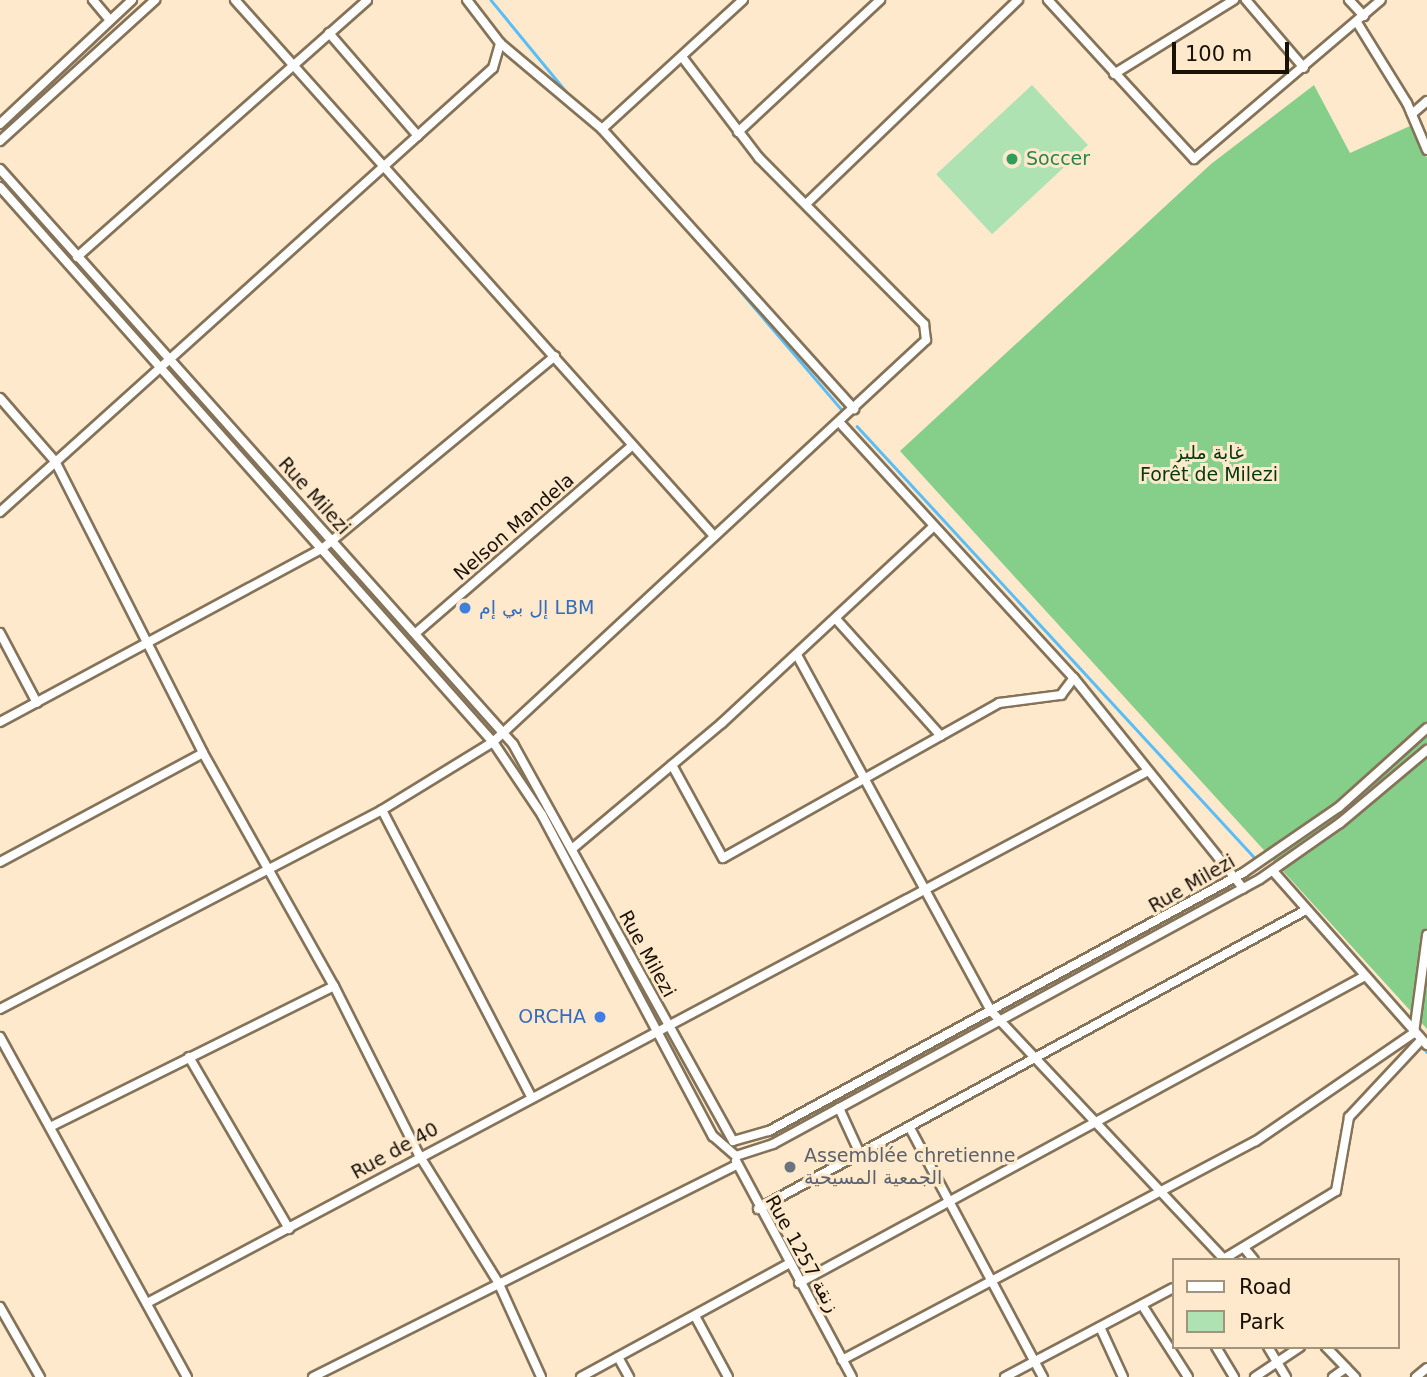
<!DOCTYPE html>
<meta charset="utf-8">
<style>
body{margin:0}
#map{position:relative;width:1427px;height:1377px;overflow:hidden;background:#fee9cc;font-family:"DejaVu Sans",Cairo,sans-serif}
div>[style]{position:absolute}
.green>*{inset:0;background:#afe2b2;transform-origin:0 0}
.forest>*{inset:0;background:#85cf8a}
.stream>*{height:2.5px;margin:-1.25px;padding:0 1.25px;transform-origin:1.25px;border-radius:1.25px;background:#5bbdf5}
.roads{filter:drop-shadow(2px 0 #857359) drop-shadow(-2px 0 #857359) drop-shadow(0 2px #857359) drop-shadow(0 -2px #857359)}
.minor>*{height:8px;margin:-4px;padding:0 4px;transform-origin:4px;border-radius:4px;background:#fff}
.dots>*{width:19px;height:19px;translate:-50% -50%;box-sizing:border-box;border:4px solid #fee9cc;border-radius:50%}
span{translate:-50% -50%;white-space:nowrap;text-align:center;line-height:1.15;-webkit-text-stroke:6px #fee9cc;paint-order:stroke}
.leisure-label{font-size:19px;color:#27864d}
.left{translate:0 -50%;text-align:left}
.park-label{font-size:19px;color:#023a0d}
.street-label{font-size:19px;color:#181107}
.shop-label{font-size:19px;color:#366cbe}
.right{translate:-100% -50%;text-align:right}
.worship-label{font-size:19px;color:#5b616d}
.legend{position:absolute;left:1172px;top:1258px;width:228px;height:91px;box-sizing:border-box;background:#fee9cc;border:2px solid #a2937d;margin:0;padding:9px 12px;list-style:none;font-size:21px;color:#181107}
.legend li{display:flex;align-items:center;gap:14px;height:35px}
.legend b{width:35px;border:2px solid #a2937d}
.scale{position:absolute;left:1172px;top:42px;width:117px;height:32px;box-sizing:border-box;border:4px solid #181107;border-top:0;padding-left:9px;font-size:21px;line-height:24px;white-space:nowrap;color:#181107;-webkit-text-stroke:5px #fee9cc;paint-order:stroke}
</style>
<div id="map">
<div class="green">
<i style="left:1032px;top:85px;width:82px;height:131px;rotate:47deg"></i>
</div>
<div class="forest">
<i style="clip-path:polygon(1314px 85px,1350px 153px,1410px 126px,1427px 158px,1427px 1029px,900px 451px,1211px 164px)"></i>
</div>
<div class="stream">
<i style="left:491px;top:0;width:129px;rotate:50.6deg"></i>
<i style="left:696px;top:239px;width:223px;rotate:49.5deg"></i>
<i style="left:857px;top:426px;width:587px;rotate:47.35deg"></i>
<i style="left:1274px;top:879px;width:38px;rotate:48deg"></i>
<i style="left:1307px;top:917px;width:75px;rotate:48.2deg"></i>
<i style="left:1366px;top:983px;width:62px;rotate:48.9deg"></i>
<i style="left:1423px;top:1047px;width:6px;rotate:51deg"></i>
</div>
<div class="roads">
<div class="minor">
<i style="left:93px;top:0;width:26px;rotate:50deg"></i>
<i style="left:235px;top:0;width:719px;rotate:48.21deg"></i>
<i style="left:1048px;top:0;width:216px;rotate:47.4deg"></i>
<i style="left:1194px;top:159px;width:245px;rotate:-40.4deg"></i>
<i style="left:1246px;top:0;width:89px;rotate:49.5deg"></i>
<i style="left:1349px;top:0;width:22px;rotate:47deg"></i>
<i style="left:1358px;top:24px;width:93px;rotate:58.2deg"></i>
<i style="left:1407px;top:103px;width:51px;rotate:66.9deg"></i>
<i style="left:329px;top:33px;width:136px;rotate:49.2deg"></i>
<i style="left:500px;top:43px;width:133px;rotate:40.1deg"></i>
<i style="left:602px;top:129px;width:377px;rotate:48deg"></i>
<i style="left:1114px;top:74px;width:141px;rotate:-31.7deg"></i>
<i style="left:1412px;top:114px;width:20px;rotate:-41deg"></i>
<i style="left:0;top:124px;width:181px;rotate:-43.2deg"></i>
<i style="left:602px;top:129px;width:191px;rotate:-42.5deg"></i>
<i style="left:738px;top:132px;width:194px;rotate:-42.9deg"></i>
<i style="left:0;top:141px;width:210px;rotate:-42.3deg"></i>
<i style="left:0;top:169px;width:771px;rotate:48.26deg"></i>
<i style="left:513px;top:744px;width:454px;rotate:61deg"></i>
<i style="left:733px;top:1141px;width:37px;rotate:-16deg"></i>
<i style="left:769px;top:1131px;width:540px;rotate:-28.56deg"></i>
<i style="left:1243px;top:873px;width:116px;rotate:-34.5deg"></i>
<i style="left:1339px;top:807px;width:118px;rotate:-41.9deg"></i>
<i style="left:0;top:187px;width:742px;rotate:48.39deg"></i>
<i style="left:493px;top:742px;width:88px;rotate:56.1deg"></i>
<i style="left:542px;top:815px;width:364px;rotate:62deg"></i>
<i style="left:713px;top:1136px;width:30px;rotate:41deg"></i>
<i style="left:736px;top:1156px;width:39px;rotate:-18deg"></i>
<i style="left:773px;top:1144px;width:554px;rotate:-28.55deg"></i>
<i style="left:1260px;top:879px;width:98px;rotate:-35deg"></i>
<i style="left:1340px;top:823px;width:114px;rotate:-40deg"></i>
<i style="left:807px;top:203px;width:293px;rotate:-43.9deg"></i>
<i style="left:77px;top:257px;width:387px;rotate:-41.5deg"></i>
<i style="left:0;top:398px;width:84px;rotate:48.9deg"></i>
<i style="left:55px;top:461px;width:327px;rotate:63.1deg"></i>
<i style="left:203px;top:753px;width:267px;rotate:60.7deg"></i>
<i style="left:334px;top:986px;width:189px;rotate:63.3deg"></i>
<i style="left:419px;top:1155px;width:150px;rotate:58.1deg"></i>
<i style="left:498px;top:1282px;width:104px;rotate:65.6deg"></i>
<i style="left:840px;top:423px;width:346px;rotate:47.5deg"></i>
<i style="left:1074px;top:678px;width:270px;rotate:51.2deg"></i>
<i style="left:0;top:512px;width:663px;rotate:-42.01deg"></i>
<i style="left:493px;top:68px;width:26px;rotate:-74deg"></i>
<i style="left:500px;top:43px;width:54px;rotate:-127.5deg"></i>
<i style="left:836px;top:619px;width:157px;rotate:48.1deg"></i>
<i style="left:417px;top:632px;width:284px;rotate:-40.9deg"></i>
<i style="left:0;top:633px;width:79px;rotate:62.1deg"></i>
<i style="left:797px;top:655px;width:405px;rotate:61.4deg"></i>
<i style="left:991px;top:1011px;width:340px;rotate:46.8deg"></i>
<i style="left:0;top:722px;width:367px;rotate:-28.3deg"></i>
<i style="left:323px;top:548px;width:301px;rotate:-39.6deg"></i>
<i style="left:672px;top:765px;width:106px;rotate:61.3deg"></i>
<i style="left:723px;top:858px;width:317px;rotate:-29.3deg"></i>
<i style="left:999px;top:703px;width:63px;rotate:-7.4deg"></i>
<i style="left:1061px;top:695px;width:21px;rotate:-53deg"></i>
<i style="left:382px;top:810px;width:325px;rotate:62.5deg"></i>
<i style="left:573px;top:848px;width:194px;rotate:-40deg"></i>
<i style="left:722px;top:723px;width:289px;rotate:-42.9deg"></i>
<i style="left:0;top:862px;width:230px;rotate:-28.2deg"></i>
<i style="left:1273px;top:871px;width:232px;rotate:48.5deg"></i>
<i style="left:0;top:1009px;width:431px;rotate:-27.5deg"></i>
<i style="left:382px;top:810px;width:130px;rotate:-31.5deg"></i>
<i style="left:493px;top:742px;width:591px;rotate:-42.87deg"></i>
<i style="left:926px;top:340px;width:16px;rotate:-97deg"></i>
<i style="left:924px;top:324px;width:234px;rotate:-134.8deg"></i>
<i style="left:759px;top:158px;width:127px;rotate:-127.3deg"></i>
<i style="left:0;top:1037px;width:388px;rotate:61.2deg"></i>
<i style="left:189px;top:1057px;width:199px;rotate:59.8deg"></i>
<i style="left:839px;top:1108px;width:53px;rotate:65.4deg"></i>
<i style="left:50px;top:1127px;width:317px;rotate:-26.4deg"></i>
<i style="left:911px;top:1130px;width:280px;rotate:61.9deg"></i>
<i style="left:736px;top:1161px;width:245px;rotate:61.8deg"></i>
<i style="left:758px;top:1209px;width:624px;rotate:-28.62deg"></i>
<i style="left:1245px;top:1249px;width:14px;rotate:51deg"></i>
<i style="left:1222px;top:1260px;width:133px;rotate:-31.2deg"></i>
<i style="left:1336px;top:1191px;width:75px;rotate:-80deg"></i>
<i style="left:1349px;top:1117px;width:105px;rotate:-46.9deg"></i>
<i style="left:799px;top:1283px;width:642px;rotate:-28.48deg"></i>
<i style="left:149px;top:1302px;width:1129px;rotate:-27.99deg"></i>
<i style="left:1142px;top:1305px;width:85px;rotate:57.4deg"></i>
<i style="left:0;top:1307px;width:81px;rotate:60.3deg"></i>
<i style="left:695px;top:1316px;width:69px;rotate:61.6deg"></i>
<i style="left:1100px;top:1327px;width:55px;rotate:65.3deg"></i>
<i style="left:1216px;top:1347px;width:35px;rotate:59deg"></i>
<i style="left:1268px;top:1347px;width:35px;rotate:59deg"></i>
<i style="left:1326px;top:1347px;width:42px;rotate:46deg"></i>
<i style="left:618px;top:1357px;width:23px;rotate:61deg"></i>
<i style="left:842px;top:1360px;width:468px;rotate:-27.9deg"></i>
<i style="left:1256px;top:1141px;width:191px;rotate:-34.4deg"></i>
<i style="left:1414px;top:1033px;width:99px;rotate:-82.4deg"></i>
<i style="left:313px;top:1377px;width:473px;rotate:-26.6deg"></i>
<i style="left:581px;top:1377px;width:236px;rotate:-28.6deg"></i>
<i style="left:1005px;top:1377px;width:190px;rotate:-27.9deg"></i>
<i style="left:1255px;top:1377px;width:54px;rotate:-33.7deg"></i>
<i style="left:1333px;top:1377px;width:16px;rotate:-35deg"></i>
<i style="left:1416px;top:1377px;width:14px;rotate:-39deg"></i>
</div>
</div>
<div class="dots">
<i style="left:1012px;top:159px;background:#2e9e5b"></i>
<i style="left:465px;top:608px;background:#3f7fe0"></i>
<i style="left:600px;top:1017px;background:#3f7fe0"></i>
<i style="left:790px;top:1167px;background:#6b7280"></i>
</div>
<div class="leisure-label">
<span class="left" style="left:1026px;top:159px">Soccer</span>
</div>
<div class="park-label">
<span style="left:1209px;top:464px">غابة مليز<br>Forêt de Milezi</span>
</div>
<div class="street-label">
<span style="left:314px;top:496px;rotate:48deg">Rue Milezi</span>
<span style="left:514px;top:527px;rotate:-41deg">Nelson Mandela</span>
<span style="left:1192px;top:884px;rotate:-30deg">Rue Milezi</span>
<span style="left:647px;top:954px;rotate:61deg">Rue Milezi</span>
<span style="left:395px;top:1151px;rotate:-29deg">Rue de 40</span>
<span style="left:802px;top:1254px;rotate:61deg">Rue 1257 زنقة</span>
</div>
<div class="shop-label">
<span class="left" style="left:479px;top:608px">إل بي إم LBM</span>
<span class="right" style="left:586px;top:1017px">ORCHA</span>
</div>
<div class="worship-label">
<span class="left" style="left:804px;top:1167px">Assemblée chretienne<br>الجمعية المسيحية</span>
</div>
<ul class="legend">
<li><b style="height:9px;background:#fff"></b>Road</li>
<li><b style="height:19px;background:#afe2b2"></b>Park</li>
</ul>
<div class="scale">100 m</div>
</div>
